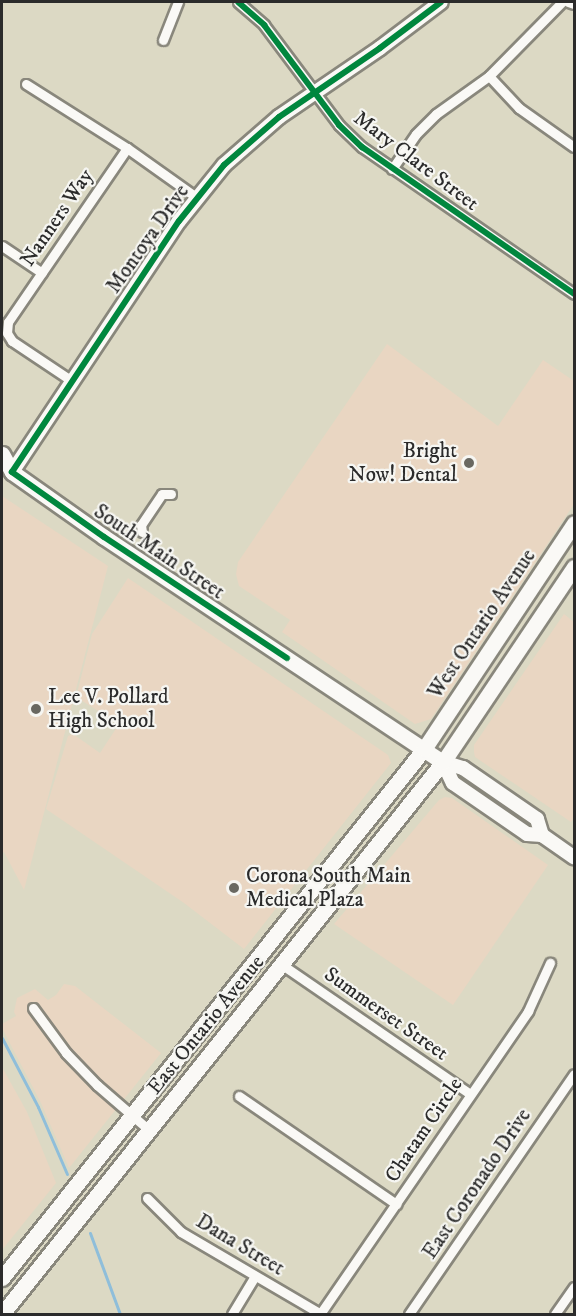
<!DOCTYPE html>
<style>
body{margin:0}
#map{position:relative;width:576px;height:1316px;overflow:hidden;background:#dcd9c4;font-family:"IM FELL DW Pica",serif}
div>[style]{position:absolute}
.built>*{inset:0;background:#e9d6c2}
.stream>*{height:3px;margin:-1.5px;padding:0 1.5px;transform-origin:1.5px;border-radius:1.5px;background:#8fbeda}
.roads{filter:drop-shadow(2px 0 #89877c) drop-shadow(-2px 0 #89877c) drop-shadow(0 2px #89877c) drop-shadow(0 -2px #89877c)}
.street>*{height:9px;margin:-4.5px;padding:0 4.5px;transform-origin:4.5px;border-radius:4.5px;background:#faf9f6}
.secondary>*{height:14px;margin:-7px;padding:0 7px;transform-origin:7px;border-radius:7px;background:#faf9f6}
.primary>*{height:15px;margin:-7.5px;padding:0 7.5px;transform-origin:7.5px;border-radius:7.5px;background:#faf9f6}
.cycleway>*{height:6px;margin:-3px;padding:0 3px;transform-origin:3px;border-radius:3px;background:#00873e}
.dots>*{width:16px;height:16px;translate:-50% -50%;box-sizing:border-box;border:3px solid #f6f6f2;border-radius:50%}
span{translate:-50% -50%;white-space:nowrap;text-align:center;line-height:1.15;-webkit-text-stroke:4.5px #f6f6f2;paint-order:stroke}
.street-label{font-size:21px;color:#2b2b2b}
.poi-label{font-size:21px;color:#2b2b2b}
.right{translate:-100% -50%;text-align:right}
.left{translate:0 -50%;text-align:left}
.frame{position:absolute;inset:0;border:3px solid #2b2b2b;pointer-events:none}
</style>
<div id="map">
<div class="built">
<i style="clip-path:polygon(387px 344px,498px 426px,543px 360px,574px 381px,574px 504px,431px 719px,415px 724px,282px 632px,290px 620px,239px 586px,236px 574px,238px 562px)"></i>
<i style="clip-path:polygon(2px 496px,108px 566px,24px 890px,4px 852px,2px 853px)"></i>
<i style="clip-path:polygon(128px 578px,388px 755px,391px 763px,244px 949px,184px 903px,46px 809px,68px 736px,73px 734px,100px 753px,119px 724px,76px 697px,92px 634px)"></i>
<i style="clip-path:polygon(564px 614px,574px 622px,574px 818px,571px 822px,475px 757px,474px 752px,474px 745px)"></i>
<i style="clip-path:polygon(445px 797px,452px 798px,548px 865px,453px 1005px,334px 924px,439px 800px)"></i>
<i style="clip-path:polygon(64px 984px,75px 986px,161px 1053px,69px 1168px,41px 1103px,2px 1028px,2px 1024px,16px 1016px,14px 1012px,17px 998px,35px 989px,48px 1000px,56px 995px)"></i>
<i style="clip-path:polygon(2px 1067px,27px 1112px,56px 1183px,2px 1250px)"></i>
</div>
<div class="stream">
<i style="left:2px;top:1038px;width:78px;rotate:62.4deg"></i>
<i style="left:38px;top:1107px;width:73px;rotate:66.6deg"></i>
<i style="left:90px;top:1233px;width:86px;rotate:69.7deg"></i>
</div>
<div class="roads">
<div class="street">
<i style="left:238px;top:2px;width:35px;rotate:41deg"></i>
<i style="left:264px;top:25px;width:125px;rotate:53.1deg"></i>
<i style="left:339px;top:125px;width:32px;rotate:44deg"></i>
<i style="left:362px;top:147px;width:258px;rotate:34.7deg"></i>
<i style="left:568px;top:2px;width:6px;rotate:18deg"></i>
<i style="left:163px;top:40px;width:41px;rotate:-68.5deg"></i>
<i style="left:489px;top:76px;width:44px;rotate:46.8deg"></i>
<i style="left:519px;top:108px;width:67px;rotate:35.3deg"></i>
<i style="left:26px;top:84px;width:120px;rotate:32.4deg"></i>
<i style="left:127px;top:148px;width:85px;rotate:35.4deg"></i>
<i style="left:392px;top:169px;width:42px;rotate:-55.6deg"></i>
<i style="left:416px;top:134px;width:28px;rotate:-45deg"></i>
<i style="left:436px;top:114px;width:65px;rotate:-35.6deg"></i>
<i style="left:489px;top:76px;width:104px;rotate:-45.4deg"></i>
<i style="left:2px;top:246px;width:48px;rotate:34deg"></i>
<i style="left:72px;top:381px;width:72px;rotate:-146.3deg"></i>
<i style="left:12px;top:341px;width:9px;rotate:-122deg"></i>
<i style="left:7px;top:333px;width:11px;rotate:-85deg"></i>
<i style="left:8px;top:322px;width:211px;rotate:-55.6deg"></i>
<i style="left:142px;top:532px;width:7px;rotate:-98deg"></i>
<i style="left:141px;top:525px;width:37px;rotate:-56deg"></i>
<i style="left:162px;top:494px;width:9px"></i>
<i style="left:281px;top:964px;width:229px;rotate:34.5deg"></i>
<i style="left:33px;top:1008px;width:56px;rotate:53.7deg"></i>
<i style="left:66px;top:1053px;width:45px;rotate:45.9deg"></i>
<i style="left:97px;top:1085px;width:69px;rotate:40.9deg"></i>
<i style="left:239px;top:1096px;width:191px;rotate:34.5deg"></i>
<i style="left:147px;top:1198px;width:48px;rotate:45deg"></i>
<i style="left:181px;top:1232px;width:162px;rotate:30.4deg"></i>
<i style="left:232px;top:1314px;width:44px;rotate:-58.8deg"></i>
<i style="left:320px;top:1314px;width:368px;rotate:-55.5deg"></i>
<i style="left:528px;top:1011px;width:53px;rotate:-65.4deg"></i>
<i style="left:409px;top:1314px;width:291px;rotate:-55.5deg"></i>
<i style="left:555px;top:1314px;width:33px;rotate:-55deg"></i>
</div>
<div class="secondary">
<i style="left:12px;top:472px;width:301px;rotate:-56.4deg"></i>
<i style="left:179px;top:221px;width:72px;rotate:-51.2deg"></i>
<i style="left:224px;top:165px;width:73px;rotate:-41.1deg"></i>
<i style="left:279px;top:117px;width:122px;rotate:-34.3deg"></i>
<i style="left:380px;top:48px;width:76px;rotate:-37deg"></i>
<i style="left:443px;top:762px;width:23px;rotate:65deg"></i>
<i style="left:453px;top:783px;width:90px;rotate:34.6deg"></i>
<i style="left:527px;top:834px;width:15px;rotate:4deg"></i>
<i style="left:542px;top:835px;width:39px;rotate:35deg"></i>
<i style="left:443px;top:762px;width:21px;rotate:17deg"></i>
<i style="left:463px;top:768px;width:90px;rotate:34.6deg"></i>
<i style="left:537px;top:819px;width:17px;rotate:73deg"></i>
</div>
<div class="primary">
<i style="left:2px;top:454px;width:21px;rotate:61deg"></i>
<i style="left:12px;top:472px;width:113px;rotate:35.2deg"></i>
<i style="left:104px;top:537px;width:407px;rotate:33.6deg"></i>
<i style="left:2px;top:1278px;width:677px;rotate:-51.42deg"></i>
<i style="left:424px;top:749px;width:271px;rotate:-56.4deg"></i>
<i style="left:2px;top:1314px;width:707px;rotate:-51.38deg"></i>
<i style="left:443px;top:762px;width:235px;rotate:-56.1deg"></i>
</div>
</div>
<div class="cycleway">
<i style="left:238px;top:2px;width:35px;rotate:41deg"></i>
<i style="left:264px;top:25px;width:125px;rotate:53.1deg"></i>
<i style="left:339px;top:125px;width:32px;rotate:44deg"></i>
<i style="left:362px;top:147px;width:258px;rotate:34.7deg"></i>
<i style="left:287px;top:658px;width:219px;rotate:-146.5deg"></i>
<i style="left:104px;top:537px;width:113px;rotate:-144.8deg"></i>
<i style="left:12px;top:472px;width:301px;rotate:-56.4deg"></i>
<i style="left:179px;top:221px;width:72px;rotate:-51.2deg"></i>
<i style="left:224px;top:165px;width:73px;rotate:-41.1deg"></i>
<i style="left:279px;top:117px;width:122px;rotate:-34.3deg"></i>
<i style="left:380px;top:48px;width:76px;rotate:-37deg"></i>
</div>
<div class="dots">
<i style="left:469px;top:463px;background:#696861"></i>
<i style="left:36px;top:709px;background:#696861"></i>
<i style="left:234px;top:888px;background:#696861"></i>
</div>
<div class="street-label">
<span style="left:416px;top:161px;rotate:37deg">Mary Clare Street</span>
<span style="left:57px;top:218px;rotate:-56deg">Nanners Way</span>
<span style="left:148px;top:239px;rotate:-55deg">Montoya Drive</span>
<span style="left:159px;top:552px;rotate:34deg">South Main Street</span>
<span style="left:482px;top:624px;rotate:-56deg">West Ontario Avenue</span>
<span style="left:386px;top:1014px;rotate:35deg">Summerset Street</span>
<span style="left:206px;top:1025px;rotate:-51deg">East Ontario Avenue</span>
<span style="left:424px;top:1130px;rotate:-56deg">Chatam Circle</span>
<span style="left:477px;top:1184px;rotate:-56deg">East Coronado Drive</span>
<span style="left:240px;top:1245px;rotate:31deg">Dana Street</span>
</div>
<div class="poi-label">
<span class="right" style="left:457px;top:463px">Bright<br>Now! Dental</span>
<span class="left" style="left:48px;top:709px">Lee V. Pollard<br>High School</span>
<span class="left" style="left:246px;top:888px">Corona South Main<br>Medical Plaza</span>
</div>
<div class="frame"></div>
</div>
